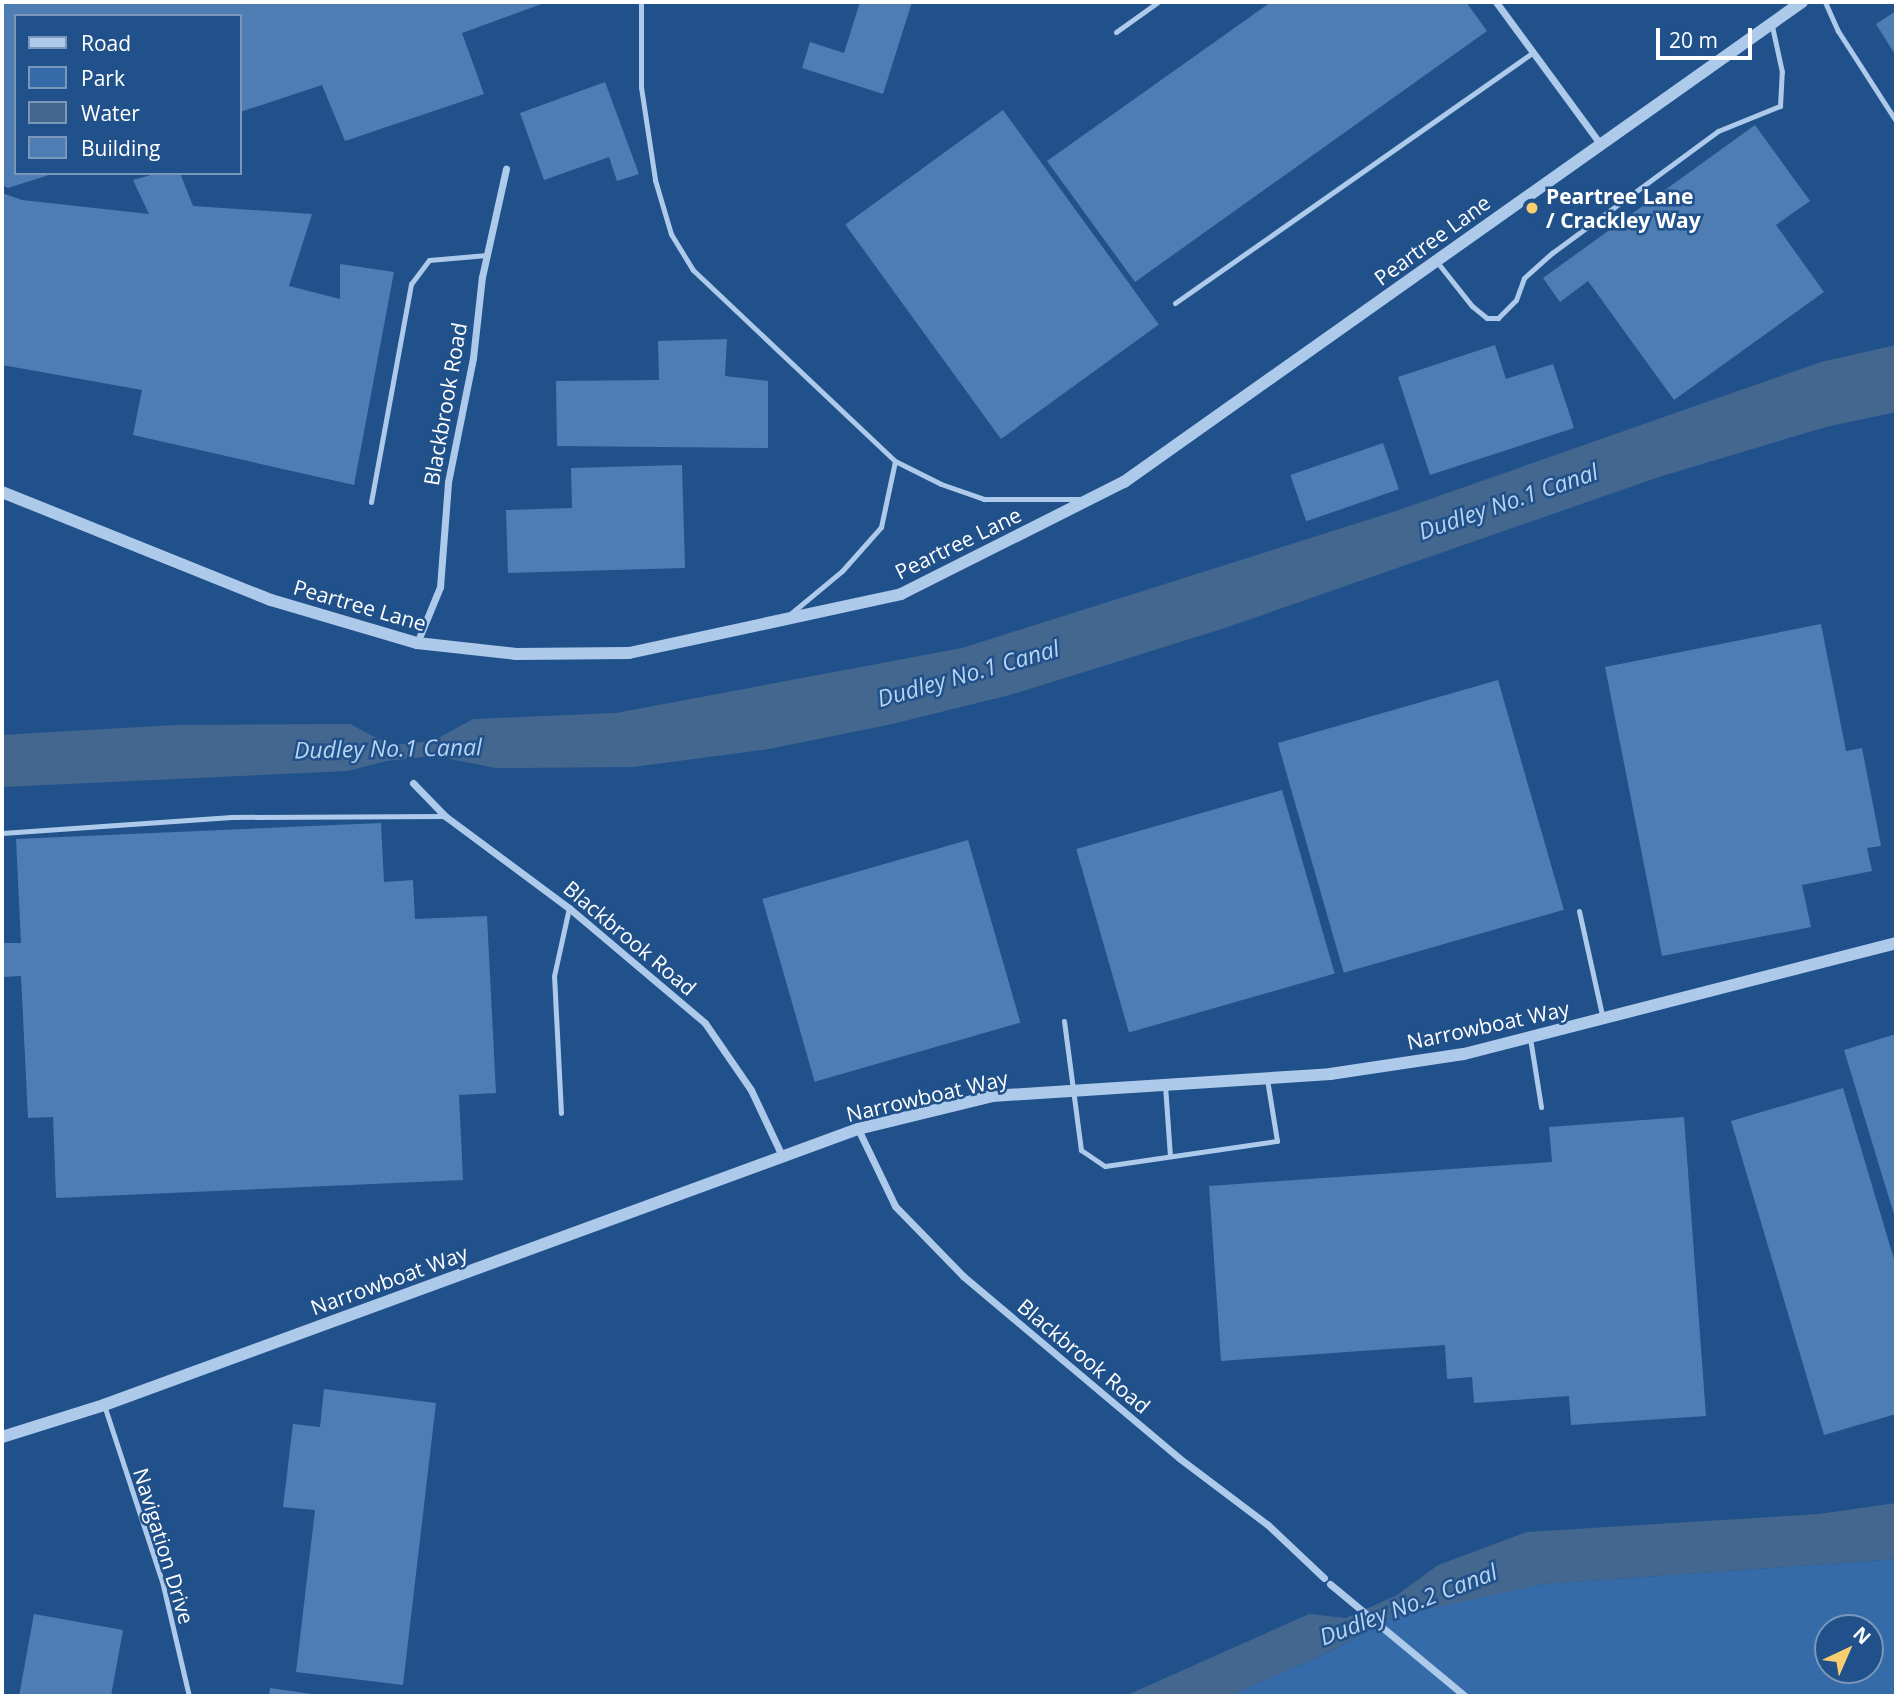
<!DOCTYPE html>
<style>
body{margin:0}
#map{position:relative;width:1898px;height:1698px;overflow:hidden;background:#21518a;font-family:"Open Sans",sans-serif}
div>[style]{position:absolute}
.green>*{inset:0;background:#356ba8}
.water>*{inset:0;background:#446790}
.building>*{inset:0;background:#4e7db4;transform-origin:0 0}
.service>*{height:5px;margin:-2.5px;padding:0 2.5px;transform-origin:2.5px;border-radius:2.5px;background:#adcaeb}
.minor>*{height:7px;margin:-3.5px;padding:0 3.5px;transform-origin:3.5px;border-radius:3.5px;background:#adcaeb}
.tertiary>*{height:12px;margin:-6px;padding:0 6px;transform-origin:6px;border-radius:6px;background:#adcaeb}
.dots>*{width:19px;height:19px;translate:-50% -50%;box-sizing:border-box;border:4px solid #21518a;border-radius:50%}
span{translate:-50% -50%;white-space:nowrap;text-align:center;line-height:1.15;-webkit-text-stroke:5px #21518a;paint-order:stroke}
.poi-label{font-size:21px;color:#fff;font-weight:700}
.left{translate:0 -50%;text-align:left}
.street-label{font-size:21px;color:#fff}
.water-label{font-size:23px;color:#b9d4f2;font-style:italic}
.frame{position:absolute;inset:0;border:4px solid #fff;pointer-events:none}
.legend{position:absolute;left:14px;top:14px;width:228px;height:161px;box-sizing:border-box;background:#21518a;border:2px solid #7a97b9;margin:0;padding:9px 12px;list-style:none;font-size:21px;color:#fff}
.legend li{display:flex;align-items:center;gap:14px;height:35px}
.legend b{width:35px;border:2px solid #7a97b9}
.north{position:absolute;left:1814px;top:1614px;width:70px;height:70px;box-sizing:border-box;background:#21518a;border:2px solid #7a97b9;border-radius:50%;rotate:44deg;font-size:19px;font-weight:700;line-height:28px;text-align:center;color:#fff}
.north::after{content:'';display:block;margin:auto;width:24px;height:32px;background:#f8ce6f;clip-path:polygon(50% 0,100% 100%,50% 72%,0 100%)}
.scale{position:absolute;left:1656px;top:28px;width:96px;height:32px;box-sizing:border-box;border:4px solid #fff;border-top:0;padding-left:9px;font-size:21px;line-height:24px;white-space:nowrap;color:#fff;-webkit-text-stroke:5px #21518a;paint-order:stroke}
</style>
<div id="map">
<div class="green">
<i style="clip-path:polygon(evenodd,1896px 1559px,1896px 1696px,1229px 1696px,1329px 1652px,1392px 1617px,1474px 1597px,1544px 1584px,1896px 1559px,1828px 1628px,1870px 1628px,1870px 1670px,1828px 1670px,1828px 1628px)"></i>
</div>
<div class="water">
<i style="clip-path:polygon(1896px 345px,1896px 412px,1826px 427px,1659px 477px,1225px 628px,1010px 695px,892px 724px,769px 749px,633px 767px,496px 768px,435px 756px,386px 761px,348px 771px,2px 787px,2px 735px,175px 725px,350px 724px,390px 745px,433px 741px,473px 719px,616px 713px,962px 648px,1396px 511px,1821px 362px)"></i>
<i style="clip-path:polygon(1896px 1503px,1896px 1559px,1544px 1584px,1392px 1617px,1329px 1652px,1229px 1696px,1125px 1696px,1309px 1614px,1346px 1618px,1397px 1595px,1438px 1565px,1527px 1532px,1819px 1514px)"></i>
</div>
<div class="building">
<i style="clip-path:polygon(2px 2px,547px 2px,462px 33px,484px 94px,345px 141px,322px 85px,240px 112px,240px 16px,16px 16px,16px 173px,52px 174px,8px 188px,2px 185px)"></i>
<i style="clip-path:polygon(860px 2px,912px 2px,883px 94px,802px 68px,810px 42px,844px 53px)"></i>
<i style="clip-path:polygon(1271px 2px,1466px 2px,1487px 31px,1135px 282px,1047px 161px)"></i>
<i style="clip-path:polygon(1896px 11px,1896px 56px,1876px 24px)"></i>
<i style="clip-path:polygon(605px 82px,639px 174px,617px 181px,609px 157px,544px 180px,520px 113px)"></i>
<i style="left:1003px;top:110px;width:265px;height:195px;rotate:54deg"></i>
<i style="clip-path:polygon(1755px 125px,1810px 201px,1776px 225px,1824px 292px,1674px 400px,1588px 281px,1560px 302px,1543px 278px)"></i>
<i style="clip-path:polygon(158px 173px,180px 173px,193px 206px,312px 214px,289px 286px,340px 299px,340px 264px,394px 272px,354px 485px,133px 435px,142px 390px,2px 365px,2px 193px,22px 200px,149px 214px,133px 180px)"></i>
<i style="clip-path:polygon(727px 339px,725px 376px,768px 381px,768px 448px,557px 446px,556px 381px,659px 380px,658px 341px)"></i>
<i style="clip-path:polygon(1495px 345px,1506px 379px,1553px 364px,1574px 428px,1430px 475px,1398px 377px)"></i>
<i style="left:1383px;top:443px;width:49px;height:98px;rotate:71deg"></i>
<i style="clip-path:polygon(682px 465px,685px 568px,508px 573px,506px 510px,572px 508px,571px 468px)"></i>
<i style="clip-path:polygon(1821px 624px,1846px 751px,1862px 748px,1881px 846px,1867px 848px,1872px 871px,1802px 885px,1811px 927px,1662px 956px,1605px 667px)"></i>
<i style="left:1498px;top:680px;width:239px;height:229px;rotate:74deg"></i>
<i style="left:1282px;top:790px;width:191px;height:214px;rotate:74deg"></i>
<i style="clip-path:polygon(381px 823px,384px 882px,413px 880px,415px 919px,487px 916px,496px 1093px,459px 1095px,463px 1180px,56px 1198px,53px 1117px,28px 1118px,21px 976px,2px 977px,2px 943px,21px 943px,16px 839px)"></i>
<i style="left:968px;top:840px;width:190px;height:214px;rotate:74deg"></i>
<i style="clip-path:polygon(1896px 1034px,1896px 1221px,1844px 1050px)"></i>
<i style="clip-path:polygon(1843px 1088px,1896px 1266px,1896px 1414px,1824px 1435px,1731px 1121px)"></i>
<i style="clip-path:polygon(1684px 1117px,1706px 1416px,1571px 1425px,1569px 1396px,1474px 1403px,1472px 1377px,1447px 1379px,1445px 1345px,1221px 1361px,1209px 1186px,1552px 1162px,1549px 1127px)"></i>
<i style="clip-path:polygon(324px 1389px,436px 1403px,403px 1685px,296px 1672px,315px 1510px,283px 1507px,293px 1424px,320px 1427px)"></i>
<i style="clip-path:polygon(34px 1614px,123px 1630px,111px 1696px,19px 1696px)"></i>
<i style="clip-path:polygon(270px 1688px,319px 1695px,319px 1696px,269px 1696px)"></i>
</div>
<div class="service">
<i style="left:641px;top:2px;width:85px;rotate:90deg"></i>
<i style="left:641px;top:87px;width:94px;rotate:81.4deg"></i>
<i style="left:655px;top:180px;width:56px;rotate:73.5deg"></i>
<i style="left:671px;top:234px;width:42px;rotate:58.6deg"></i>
<i style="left:693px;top:270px;width:278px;rotate:43.4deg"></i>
<i style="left:895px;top:461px;width:51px;rotate:26.6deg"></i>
<i style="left:941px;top:484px;width:46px;rotate:19.2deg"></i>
<i style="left:984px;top:499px;width:97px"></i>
<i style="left:1825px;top:2px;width:32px;rotate:66deg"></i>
<i style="left:1838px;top:31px;width:107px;rotate:57.2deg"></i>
<i style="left:1116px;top:32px;width:52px;rotate:-35.5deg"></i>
<i style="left:1437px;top:262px;width:56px;rotate:51.5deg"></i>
<i style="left:1472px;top:306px;width:19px;rotate:39deg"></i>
<i style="left:1487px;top:318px;width:11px"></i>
<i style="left:1498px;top:318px;width:25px;rotate:-45deg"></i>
<i style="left:1516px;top:300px;width:23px;rotate:-70deg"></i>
<i style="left:1524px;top:278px;width:38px;rotate:-42deg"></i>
<i style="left:1552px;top:253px;width:206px;rotate:-36.3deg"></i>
<i style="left:1718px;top:131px;width:67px;rotate:-22deg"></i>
<i style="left:1780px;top:106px;width:34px;rotate:-87deg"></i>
<i style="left:1782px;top:72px;width:47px;rotate:-102.3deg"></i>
<i style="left:1175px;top:303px;width:437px;rotate:-35deg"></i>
<i style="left:371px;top:502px;width:222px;rotate:-79.6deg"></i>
<i style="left:411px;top:284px;width:30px;rotate:-53deg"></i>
<i style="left:429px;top:260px;width:58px;rotate:-4.9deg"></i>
<i style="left:789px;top:615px;width:69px;rotate:-39.7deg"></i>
<i style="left:842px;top:571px;width:59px;rotate:-48.4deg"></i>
<i style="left:881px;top:527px;width:67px;rotate:-78deg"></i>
<i style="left:2px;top:833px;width:230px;rotate:-4deg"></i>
<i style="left:231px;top:817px;width:214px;rotate:-0.3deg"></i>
<i style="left:1579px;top:911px;width:111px;rotate:77.5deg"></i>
<i style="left:1064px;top:1021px;width:130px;rotate:82.5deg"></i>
<i style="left:1081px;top:1150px;width:29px;rotate:34deg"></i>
<i style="left:1105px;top:1166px;width:174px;rotate:-8.3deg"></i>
<i style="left:1277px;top:1141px;width:63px;rotate:-99.2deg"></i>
<i style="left:1530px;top:1038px;width:70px;rotate:80.9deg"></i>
<i style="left:1165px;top:1085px;width:71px;rotate:86deg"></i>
<i style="left:561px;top:1113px;width:137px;rotate:-92.9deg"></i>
<i style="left:554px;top:976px;width:70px;rotate:-77.6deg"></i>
<i style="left:104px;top:1405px;width:185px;rotate:71.8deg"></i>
<i style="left:162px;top:1581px;width:118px;rotate:76.8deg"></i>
</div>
<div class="minor">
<i style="left:1496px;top:2px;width:174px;rotate:53.7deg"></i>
<i style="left:417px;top:643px;width:61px;rotate:-67.7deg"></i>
<i style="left:440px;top:587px;width:105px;rotate:-85.6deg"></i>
<i style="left:448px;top:482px;width:126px;rotate:-78.6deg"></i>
<i style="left:473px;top:358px;width:81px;rotate:-83.7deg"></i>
<i style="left:482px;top:277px;width:111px;rotate:-77.5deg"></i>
<i style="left:413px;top:783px;width:46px;rotate:45.9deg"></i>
<i style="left:445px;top:816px;width:154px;rotate:36.6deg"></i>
<i style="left:569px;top:908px;width:178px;rotate:40.2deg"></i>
<i style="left:705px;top:1023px;width:81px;rotate:55.5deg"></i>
<i style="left:751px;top:1090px;width:73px;rotate:64.8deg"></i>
<i style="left:858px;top:1129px;width:85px;rotate:64.3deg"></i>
<i style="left:895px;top:1206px;width:98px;rotate:45.8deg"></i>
<i style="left:963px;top:1276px;width:282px;rotate:40.1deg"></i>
<i style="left:1179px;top:1458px;width:111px;rotate:37deg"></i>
<i style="left:1268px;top:1525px;width:77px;rotate:43.4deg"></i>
<i style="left:1330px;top:1584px;width:175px;rotate:39.7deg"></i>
</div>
<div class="tertiary">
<i style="left:2px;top:492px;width:290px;rotate:21.9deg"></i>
<i style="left:271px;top:600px;width:152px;rotate:16.4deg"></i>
<i style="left:417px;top:643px;width:100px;rotate:6.3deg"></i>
<i style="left:516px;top:654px;width:113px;rotate:-0.5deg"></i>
<i style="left:629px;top:653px;width:278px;rotate:-12.2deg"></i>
<i style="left:901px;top:594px;width:250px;rotate:-26.7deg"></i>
<i style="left:1124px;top:482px;width:831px;rotate:-35.3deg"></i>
<i style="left:2px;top:1437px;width:107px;rotate:-17.4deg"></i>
<i style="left:104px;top:1405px;width:803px;rotate:-20.11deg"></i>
<i style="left:858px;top:1129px;width:138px;rotate:-13.8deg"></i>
<i style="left:992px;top:1096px;width:339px;rotate:-3.7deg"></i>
<i style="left:1330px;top:1074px;width:135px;rotate:-8.5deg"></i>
<i style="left:1464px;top:1054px;width:446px;rotate:-14.4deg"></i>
</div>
<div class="dots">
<i style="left:1532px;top:208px;background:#f8ce6f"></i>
</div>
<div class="poi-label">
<span class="left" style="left:1546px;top:208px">Peartree Lane<br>/ Crackley Way</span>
</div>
<div class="street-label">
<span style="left:1432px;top:240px;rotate:-36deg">Peartree Lane</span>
<span style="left:445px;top:404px;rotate:-80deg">Blackbrook Road</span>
<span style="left:958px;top:543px;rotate:-26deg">Peartree Lane</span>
<span style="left:360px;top:605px;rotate:16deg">Peartree Lane</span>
<span style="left:630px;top:938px;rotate:40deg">Blackbrook Road</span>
<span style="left:1488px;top:1025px;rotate:-12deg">Narrowboat Way</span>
<span style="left:927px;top:1096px;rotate:-13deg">Narrowboat Way</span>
<span style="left:389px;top:1280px;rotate:-20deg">Narrowboat Way</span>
<span style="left:1084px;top:1356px;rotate:40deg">Blackbrook Road</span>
<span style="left:164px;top:1546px;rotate:73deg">Navigation Drive</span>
</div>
<div class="water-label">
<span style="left:1508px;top:501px;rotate:-19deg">Dudley No.1 Canal</span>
<span style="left:968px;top:673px;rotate:-16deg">Dudley No.1 Canal</span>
<span style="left:388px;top:748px;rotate:-1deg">Dudley No.1 Canal</span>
<span style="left:1408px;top:1604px;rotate:-21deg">Dudley No.2 Canal</span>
</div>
<div class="frame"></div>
<ul class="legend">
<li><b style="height:9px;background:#adcaeb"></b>Road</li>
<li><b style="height:19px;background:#356ba8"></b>Park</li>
<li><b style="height:19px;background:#446790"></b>Water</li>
<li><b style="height:19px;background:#4e7db4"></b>Building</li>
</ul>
<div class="north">N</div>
<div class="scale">20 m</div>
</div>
